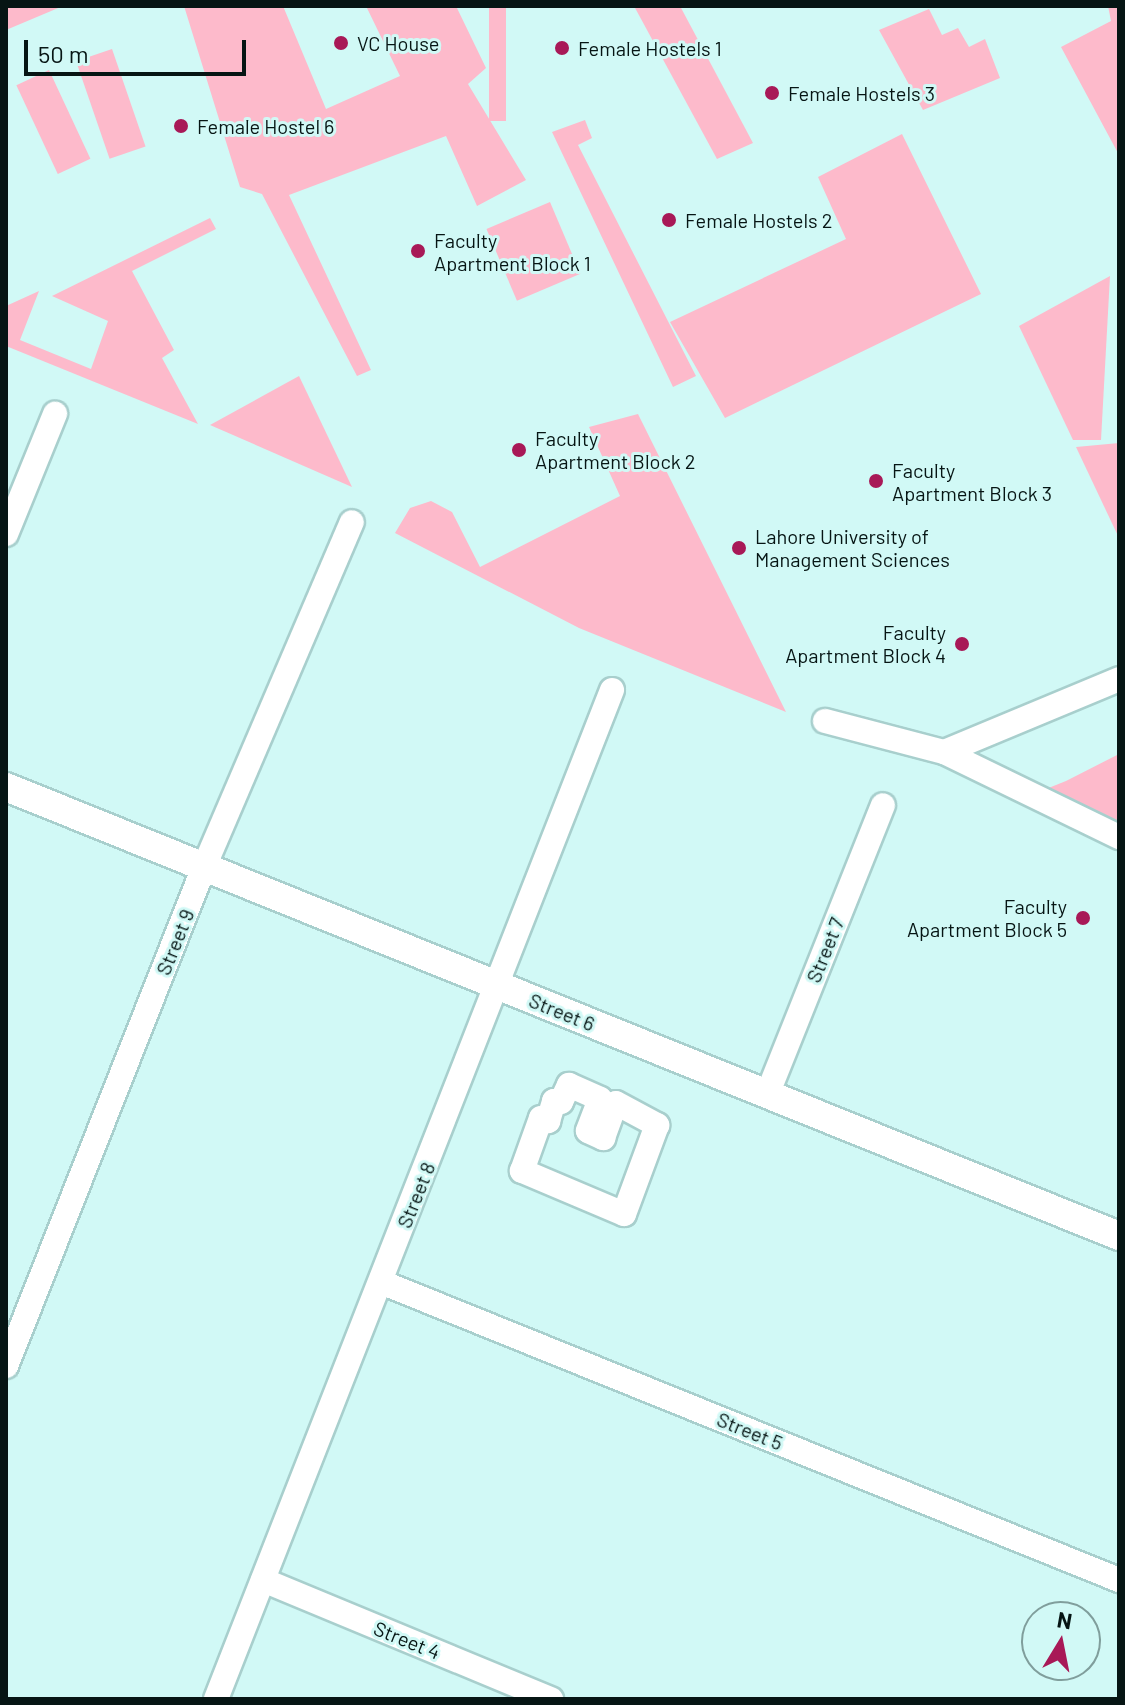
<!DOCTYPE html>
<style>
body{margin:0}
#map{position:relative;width:1125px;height:1705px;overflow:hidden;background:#d1f9f6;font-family:Barlow,sans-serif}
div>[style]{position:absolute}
.green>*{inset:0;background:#fdbacb;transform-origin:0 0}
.roads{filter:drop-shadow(2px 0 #a8cfcd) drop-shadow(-2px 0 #a8cfcd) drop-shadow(0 2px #a8cfcd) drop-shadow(0 -2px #a8cfcd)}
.minor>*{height:24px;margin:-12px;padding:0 12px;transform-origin:12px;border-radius:12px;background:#fff}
.tertiary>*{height:28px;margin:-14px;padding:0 14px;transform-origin:14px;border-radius:14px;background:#fff}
.dots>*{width:22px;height:22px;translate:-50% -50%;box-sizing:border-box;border:4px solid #d1f9f6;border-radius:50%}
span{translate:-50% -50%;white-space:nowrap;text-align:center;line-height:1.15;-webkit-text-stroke:6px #d1f9f6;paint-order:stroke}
.poi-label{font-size:20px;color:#061514}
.left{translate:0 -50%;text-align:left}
.right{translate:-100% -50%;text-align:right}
.street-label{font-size:20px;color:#061514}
.frame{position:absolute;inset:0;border:8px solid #061514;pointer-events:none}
.north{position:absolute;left:1021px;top:1601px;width:80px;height:80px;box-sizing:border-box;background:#d1f9f6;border:2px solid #809e9c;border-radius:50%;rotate:10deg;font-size:22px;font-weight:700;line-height:32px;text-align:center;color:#061514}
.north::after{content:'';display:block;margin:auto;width:28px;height:36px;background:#a81957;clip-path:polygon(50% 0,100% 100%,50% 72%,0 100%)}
.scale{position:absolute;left:24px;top:40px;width:222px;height:36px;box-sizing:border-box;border:4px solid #061514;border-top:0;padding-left:10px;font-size:24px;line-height:28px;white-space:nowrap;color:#061514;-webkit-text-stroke:6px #d1f9f6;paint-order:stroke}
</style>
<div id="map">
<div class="green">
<i style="clip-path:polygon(6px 6px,63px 6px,6px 30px)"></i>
<i style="clip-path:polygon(184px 6px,283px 6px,326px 109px,400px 76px,366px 6px,456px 6px,486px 68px,468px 84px,526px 180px,477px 206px,446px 136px,289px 195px,371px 370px,357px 376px,262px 194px,240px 187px)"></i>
<i style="left:489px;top:6px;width:17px;height:115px"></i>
<i style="clip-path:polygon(634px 6px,680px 6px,753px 143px,717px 159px)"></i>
<i style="clip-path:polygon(1108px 6px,1119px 6px,1119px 155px,1061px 47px,1111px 21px)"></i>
<i style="clip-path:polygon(929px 9px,942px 35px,958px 28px,969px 47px,985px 39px,1000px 78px,923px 110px,879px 30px)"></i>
<i style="left:112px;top:49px;width:103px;height:38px;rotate:71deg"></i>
<i style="left:49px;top:70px;width:98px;height:36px;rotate:65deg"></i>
<i style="clip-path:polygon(585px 120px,592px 138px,578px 145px,696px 376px,673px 387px,552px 132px)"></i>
<i style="clip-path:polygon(902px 134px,981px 294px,725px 418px,670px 322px,846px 239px,818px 177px)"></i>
<i style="left:550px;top:202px;width:78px;height:69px;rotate:67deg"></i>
<i style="clip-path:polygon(210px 218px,216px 229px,132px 271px,174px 350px,162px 358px,198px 424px,6px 346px,6px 306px,39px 291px,20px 340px,91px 369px,108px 321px,52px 296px)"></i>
<i style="clip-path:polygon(1110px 276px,1101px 440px,1073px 440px,1019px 326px)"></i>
<i style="clip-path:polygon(299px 376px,352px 487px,210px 425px)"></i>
<i style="clip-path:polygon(638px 414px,786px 712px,579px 628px,395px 533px,410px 508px,431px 501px,452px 512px,480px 567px,620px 496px,589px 427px)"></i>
<i style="clip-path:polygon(1119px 443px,1119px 538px,1076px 447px)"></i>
<i style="clip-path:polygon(1119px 754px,1119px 824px,1041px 791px,1066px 781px)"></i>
</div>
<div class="roads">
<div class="minor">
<i style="left:6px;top:534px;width:130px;rotate:-67.8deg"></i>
<i style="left:825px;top:721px;width:123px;rotate:14.6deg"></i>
<i style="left:944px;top:752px;width:195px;rotate:25.9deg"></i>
<i style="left:944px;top:752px;width:190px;rotate:-22.6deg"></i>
<i style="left:569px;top:1085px;width:34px;rotate:24deg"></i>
<i style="left:600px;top:1099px;width:34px;rotate:111deg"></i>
<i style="left:588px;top:1131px;width:17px;rotate:25deg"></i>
<i style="left:603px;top:1138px;width:37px;rotate:-70deg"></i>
<i style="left:616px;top:1103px;width:47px;rotate:28.2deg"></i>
<i style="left:657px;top:1125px;width:95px;rotate:110.3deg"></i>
<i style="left:624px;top:1214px;width:111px;rotate:-157.1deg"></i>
<i style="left:522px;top:1171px;width:56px;rotate:-70.3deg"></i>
<i style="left:541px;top:1118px;width:8px;rotate:23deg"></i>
<i style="left:548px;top:1121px;width:21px;rotate:-73deg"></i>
<i style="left:554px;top:1101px;width:7px;rotate:8deg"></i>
<i style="left:561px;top:1102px;width:19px;rotate:-65deg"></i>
<i style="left:767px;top:1095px;width:312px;rotate:-68.2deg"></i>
<i style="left:381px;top:1282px;width:796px;rotate:21.99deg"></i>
<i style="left:6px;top:1366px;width:537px;rotate:-68.36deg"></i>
<i style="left:204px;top:867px;width:375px;rotate:-66.8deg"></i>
<i style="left:263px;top:1580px;width:312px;rotate:22.5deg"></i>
<i style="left:216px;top:1699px;width:1084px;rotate:-68.57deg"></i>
</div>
<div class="tertiary">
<i style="left:6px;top:787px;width:1200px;rotate:21.97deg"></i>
</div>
</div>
<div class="dots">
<i style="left:341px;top:43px;background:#a81957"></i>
<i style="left:562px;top:48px;background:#a81957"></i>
<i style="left:772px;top:93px;background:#a81957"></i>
<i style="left:181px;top:126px;background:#a81957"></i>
<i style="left:669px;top:220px;background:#a81957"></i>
<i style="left:418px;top:251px;background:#a81957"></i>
<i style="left:519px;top:450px;background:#a81957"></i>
<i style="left:876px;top:481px;background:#a81957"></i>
<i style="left:739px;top:548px;background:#a81957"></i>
<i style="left:962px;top:644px;background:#a81957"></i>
<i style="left:1083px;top:918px;background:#a81957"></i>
</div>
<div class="poi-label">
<span class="left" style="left:357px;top:43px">VC House</span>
<span class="left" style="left:578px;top:48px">Female Hostels 1</span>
<span class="left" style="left:788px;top:93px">Female Hostels 3</span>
<span class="left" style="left:197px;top:126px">Female Hostel 6</span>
<span class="left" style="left:685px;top:220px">Female Hostels 2</span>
<span class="left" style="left:434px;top:252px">Faculty<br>Apartment Block 1</span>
<span class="left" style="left:535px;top:450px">Faculty<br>Apartment Block 2</span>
<span class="left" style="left:892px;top:482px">Faculty<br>Apartment Block 3</span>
<span class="left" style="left:755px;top:548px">Lahore University of<br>Management Sciences</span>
<span class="right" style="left:946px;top:644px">Faculty<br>Apartment Block 4</span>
<span class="right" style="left:1067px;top:918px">Faculty<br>Apartment Block 5</span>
</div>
<div class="street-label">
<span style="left:175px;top:942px;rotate:-68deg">Street 9</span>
<span style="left:825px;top:950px;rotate:-68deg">Street 7</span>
<span style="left:562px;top:1012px;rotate:22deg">Street 6</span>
<span style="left:416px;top:1195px;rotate:-68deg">Street 8</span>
<span style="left:750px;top:1431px;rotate:22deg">Street 5</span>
<span style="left:407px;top:1640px;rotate:22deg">Street 4</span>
</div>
<div class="frame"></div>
<div class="north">N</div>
<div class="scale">50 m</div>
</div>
